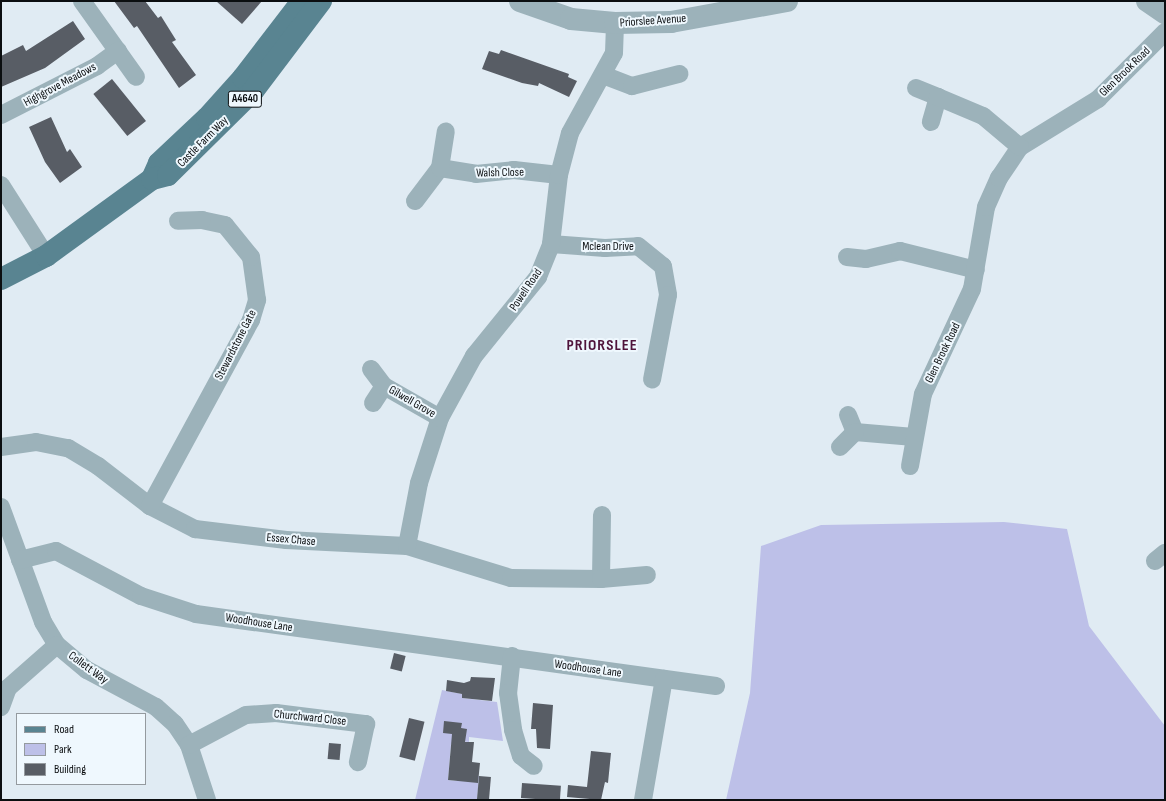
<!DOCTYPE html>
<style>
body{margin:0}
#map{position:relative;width:1166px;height:801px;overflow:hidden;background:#e0ebf3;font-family:"Sofia Sans Condensed",sans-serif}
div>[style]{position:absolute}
.green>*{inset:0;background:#bdc0e8}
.building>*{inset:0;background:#585d65;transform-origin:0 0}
.minor>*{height:18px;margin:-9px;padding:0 9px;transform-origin:9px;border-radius:9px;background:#9cb2ba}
.tertiary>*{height:22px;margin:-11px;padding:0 11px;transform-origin:11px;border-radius:11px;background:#9cb2ba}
.primary>*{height:22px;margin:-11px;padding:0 11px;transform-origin:11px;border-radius:11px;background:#598491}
span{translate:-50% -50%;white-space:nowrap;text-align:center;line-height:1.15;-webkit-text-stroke:4px #eff8fe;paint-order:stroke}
.shield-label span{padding:1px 3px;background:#eff8fe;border:1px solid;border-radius:3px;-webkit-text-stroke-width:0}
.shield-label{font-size:11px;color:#0b0e10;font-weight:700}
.street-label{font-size:12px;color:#0b0e10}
.district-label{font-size:16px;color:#4f143b;font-weight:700;letter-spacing:1px}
.frame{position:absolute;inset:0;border:2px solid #0b0e10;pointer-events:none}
.legend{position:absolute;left:16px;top:713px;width:130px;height:72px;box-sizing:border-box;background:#eff8fe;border:1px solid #949a9f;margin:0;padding:5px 7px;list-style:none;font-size:12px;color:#0b0e10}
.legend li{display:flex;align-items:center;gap:8px;height:20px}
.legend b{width:20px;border:1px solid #949a9f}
</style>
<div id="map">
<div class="green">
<i style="clip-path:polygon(1004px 522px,1067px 529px,1089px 626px,1165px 726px,1165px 800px,726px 800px,750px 693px,761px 546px,821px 525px)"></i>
<i style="clip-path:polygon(442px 690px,462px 694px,462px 698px,497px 702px,503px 741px,469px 737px,469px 742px,456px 741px,451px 744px,448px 780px,457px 781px,458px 774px,479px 776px,477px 800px,415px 800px)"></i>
</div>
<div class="building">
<i style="clip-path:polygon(114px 1px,145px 1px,158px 18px,161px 16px,176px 40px,172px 42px,196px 75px,179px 88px,137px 26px,134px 28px)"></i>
<i style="clip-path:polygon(216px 1px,262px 1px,242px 24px)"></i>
<i style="clip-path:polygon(73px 21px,85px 39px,45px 68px,1px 87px,1px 56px,23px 45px,26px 51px)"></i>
<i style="clip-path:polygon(501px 50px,569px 74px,568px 77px,577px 81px,569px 97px,539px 83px,538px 86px,522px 83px,482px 69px,489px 51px,499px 54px)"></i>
<i style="left:112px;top:79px;width:54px;height:24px;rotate:51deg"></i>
<i style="clip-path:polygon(51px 117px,67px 152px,70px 149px,82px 167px,60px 183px,45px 162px,29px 127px)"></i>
<i style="left:394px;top:653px;width:12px;height:16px;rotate:14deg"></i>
<i style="clip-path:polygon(471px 677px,495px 678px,492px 701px,462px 698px,462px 694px,446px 691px,447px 680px,464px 683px,470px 681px)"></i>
<i style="clip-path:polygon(533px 703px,553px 705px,550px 749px,537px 748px,536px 729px,531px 729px)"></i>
<i style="left:409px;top:718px;width:16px;height:40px;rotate:14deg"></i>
<i style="clip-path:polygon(444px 721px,462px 723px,461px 728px,467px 729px,465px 742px,474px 742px,472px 762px,480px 763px,478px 783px,448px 780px,452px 734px,443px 733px)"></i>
<i style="left:329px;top:743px;width:12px;height:16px;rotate:5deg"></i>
<i style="clip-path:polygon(591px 751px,611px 753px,608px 783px,605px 782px,601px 800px,567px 797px,568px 785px,587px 787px)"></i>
<i style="left:479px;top:776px;width:12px;height:24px;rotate:5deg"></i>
<i style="left:522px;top:783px;width:39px;height:15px;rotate:4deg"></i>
</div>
<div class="minor">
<i style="left:82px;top:1px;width:93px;rotate:54.6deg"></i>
<i style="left:603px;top:75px;width:31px;rotate:21deg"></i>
<i style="left:632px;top:86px;width:49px;rotate:-14.3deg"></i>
<i style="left:916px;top:88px;width:24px;rotate:22deg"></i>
<i style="left:938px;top:97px;width:26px;rotate:106deg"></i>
<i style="left:1px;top:115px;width:108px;rotate:-27deg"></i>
<i style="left:97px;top:66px;width:26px;rotate:-36deg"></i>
<i style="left:1020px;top:147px;width:92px;rotate:-31.6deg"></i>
<i style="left:1098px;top:99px;width:95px;rotate:-45deg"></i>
<i style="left:440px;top:168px;width:36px;rotate:9deg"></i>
<i style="left:476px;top:174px;width:38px;rotate:-6deg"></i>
<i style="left:514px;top:170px;width:45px;rotate:6.3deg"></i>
<i style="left:1px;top:185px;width:84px;rotate:57.6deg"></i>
<i style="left:415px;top:201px;width:41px;rotate:-52.9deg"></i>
<i style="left:440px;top:168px;width:37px;rotate:-81deg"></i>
<i style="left:551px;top:244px;width:54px;rotate:4.2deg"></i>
<i style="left:605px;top:248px;width:33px;rotate:-3deg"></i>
<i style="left:638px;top:246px;width:32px;rotate:39deg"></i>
<i style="left:663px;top:266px;width:29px;rotate:80deg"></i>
<i style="left:668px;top:295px;width:86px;rotate:100.7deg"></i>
<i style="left:847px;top:257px;width:19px;rotate:6deg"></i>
<i style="left:866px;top:259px;width:35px;rotate:-13deg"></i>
<i style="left:900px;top:251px;width:78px;rotate:14deg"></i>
<i style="left:371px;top:369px;width:21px;rotate:53deg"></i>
<i style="left:373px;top:403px;width:20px;rotate:-57deg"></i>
<i style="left:384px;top:386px;width:64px;rotate:29.7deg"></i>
<i style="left:848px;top:415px;width:18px;rotate:68deg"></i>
<i style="left:855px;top:432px;width:59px;rotate:4.8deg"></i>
<i style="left:1px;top:447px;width:35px;rotate:-8deg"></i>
<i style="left:36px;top:442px;width:33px;rotate:11deg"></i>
<i style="left:68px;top:448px;width:35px;rotate:31deg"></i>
<i style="left:98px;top:466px;width:66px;rotate:37.6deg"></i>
<i style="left:150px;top:506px;width:51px;rotate:27.1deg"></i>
<i style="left:195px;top:529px;width:92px;rotate:6.9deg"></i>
<i style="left:286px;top:540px;width:121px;rotate:2.8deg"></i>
<i style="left:407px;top:546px;width:109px;rotate:17.1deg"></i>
<i style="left:511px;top:578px;width:90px;rotate:0.6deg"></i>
<i style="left:840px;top:447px;width:21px;rotate:-45deg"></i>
<i style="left:910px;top:466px;width:73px;rotate:-79.8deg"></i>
<i style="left:923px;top:394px;width:116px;rotate:-65deg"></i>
<i style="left:972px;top:289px;width:83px;rotate:-80.3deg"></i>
<i style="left:986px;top:207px;width:32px;rotate:-66deg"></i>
<i style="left:999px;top:178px;width:37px;rotate:-56deg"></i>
<i style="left:1020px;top:147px;width:48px;rotate:-140deg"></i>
<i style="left:983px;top:116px;width:49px;rotate:-157.1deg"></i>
<i style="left:150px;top:506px;width:212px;rotate:-61.5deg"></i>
<i style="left:251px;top:320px;width:21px;rotate:-73deg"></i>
<i style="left:257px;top:300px;width:43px;rotate:-97.9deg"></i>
<i style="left:251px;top:257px;width:41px;rotate:-129.1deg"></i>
<i style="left:225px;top:225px;width:24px;rotate:-168deg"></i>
<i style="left:202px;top:220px;width:24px;rotate:178deg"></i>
<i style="left:1px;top:507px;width:122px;rotate:69.9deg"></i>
<i style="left:43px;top:622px;width:27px;rotate:59deg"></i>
<i style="left:57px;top:645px;width:39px;rotate:40deg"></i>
<i style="left:87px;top:670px;width:78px;rotate:28.2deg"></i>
<i style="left:156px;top:707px;width:25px;rotate:42deg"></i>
<i style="left:175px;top:724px;width:25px;rotate:56deg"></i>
<i style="left:189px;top:745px;width:58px;rotate:71.9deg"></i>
<i style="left:602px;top:515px;width:64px;rotate:90.9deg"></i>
<i style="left:601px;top:579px;width:46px;rotate:-5deg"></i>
<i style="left:407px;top:546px;width:64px;rotate:-79.2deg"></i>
<i style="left:419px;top:483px;width:68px;rotate:-72.1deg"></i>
<i style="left:440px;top:418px;width:71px;rotate:-61.3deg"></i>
<i style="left:474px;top:356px;width:102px;rotate:-51deg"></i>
<i style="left:538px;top:277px;width:35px;rotate:-68deg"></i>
<i style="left:551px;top:244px;width:69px;rotate:-83.4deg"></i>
<i style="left:559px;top:175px;width:43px;rotate:-75.3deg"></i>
<i style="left:570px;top:133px;width:91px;rotate:-61.2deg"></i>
<i style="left:614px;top:53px;width:30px;rotate:-88deg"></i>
<i style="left:20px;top:560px;width:37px;rotate:-14deg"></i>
<i style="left:56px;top:551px;width:96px;rotate:27.9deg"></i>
<i style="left:141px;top:596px;width:58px;rotate:18.1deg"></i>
<i style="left:196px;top:614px;width:525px;rotate:7.88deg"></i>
<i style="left:1155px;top:561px;width:13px;rotate:-39deg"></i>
<i style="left:512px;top:656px;width:37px;rotate:96deg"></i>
<i style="left:508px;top:693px;width:37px;rotate:82deg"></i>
<i style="left:513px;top:730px;width:27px;rotate:73deg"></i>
<i style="left:521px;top:756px;width:16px;rotate:38deg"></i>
<i style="left:1px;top:707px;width:20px;rotate:-70deg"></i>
<i style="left:8px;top:688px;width:65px;rotate:-41.3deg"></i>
<i style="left:189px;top:745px;width:64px;rotate:-27.8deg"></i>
<i style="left:246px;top:715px;width:30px;rotate:-4deg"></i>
<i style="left:276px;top:713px;width:91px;rotate:7deg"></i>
<i style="left:366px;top:724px;width:39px;rotate:102deg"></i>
<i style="left:643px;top:800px;width:123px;rotate:-80.2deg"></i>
</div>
<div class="tertiary">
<i style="left:520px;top:1px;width:54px;rotate:19.4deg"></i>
<i style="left:571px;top:19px;width:44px;rotate:5.2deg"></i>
<i style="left:615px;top:23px;width:56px;rotate:-1deg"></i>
<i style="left:671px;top:22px;width:118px;rotate:-10.3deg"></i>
<i style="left:1147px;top:1px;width:22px;rotate:34deg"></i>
</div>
<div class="primary">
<i style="left:152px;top:179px;width:17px;rotate:-66deg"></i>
<i style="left:159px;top:163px;width:66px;rotate:-43.2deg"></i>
<i style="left:207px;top:118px;width:54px;rotate:-48deg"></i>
<i style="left:243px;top:78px;width:97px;rotate:-52.5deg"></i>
<i style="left:1px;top:279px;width:51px;rotate:-27.1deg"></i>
<i style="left:46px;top:256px;width:131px;rotate:-36deg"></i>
<i style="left:152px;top:179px;width:16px;rotate:-14deg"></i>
<i style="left:168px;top:175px;width:120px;rotate:-44.7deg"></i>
<i style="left:253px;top:91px;width:113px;rotate:-52.9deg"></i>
</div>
<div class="shield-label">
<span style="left:245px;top:99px">A4640</span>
</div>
<div class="street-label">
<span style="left:653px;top:21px;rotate:-4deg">Priorslee Avenue</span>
<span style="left:1125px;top:72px;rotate:-44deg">Glen Brook Road</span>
<span style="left:60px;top:85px;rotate:-28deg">Highgrove Meadows</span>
<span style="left:203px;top:142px;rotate:-45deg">Castle Farm Way</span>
<span style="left:500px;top:173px;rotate:-1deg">Walsh Close</span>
<span style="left:608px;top:247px">Mclean Drive</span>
<span style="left:526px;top:290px;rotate:-56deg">Powell Road</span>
<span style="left:236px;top:345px;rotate:-63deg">Stewardstone Gate</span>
<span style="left:943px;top:353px;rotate:-64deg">Glen Brook Road</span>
<span style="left:412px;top:402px;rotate:30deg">Gilwell Grove</span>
<span style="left:291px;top:540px;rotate:5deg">Essex Chase</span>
<span style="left:259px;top:623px;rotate:9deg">Woodhouse Lane</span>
<span style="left:88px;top:668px;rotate:36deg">Collett Way</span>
<span style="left:588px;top:669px;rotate:8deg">Woodhouse Lane</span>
<span style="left:310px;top:718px;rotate:6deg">Churchward Close</span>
</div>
<div class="district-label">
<span style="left:602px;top:346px">PRIORSLEE</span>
</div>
<div class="frame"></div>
<ul class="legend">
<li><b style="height:5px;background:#598491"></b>Road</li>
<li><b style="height:11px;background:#bdc0e8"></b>Park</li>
<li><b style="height:11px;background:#585d65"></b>Building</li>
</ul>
</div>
